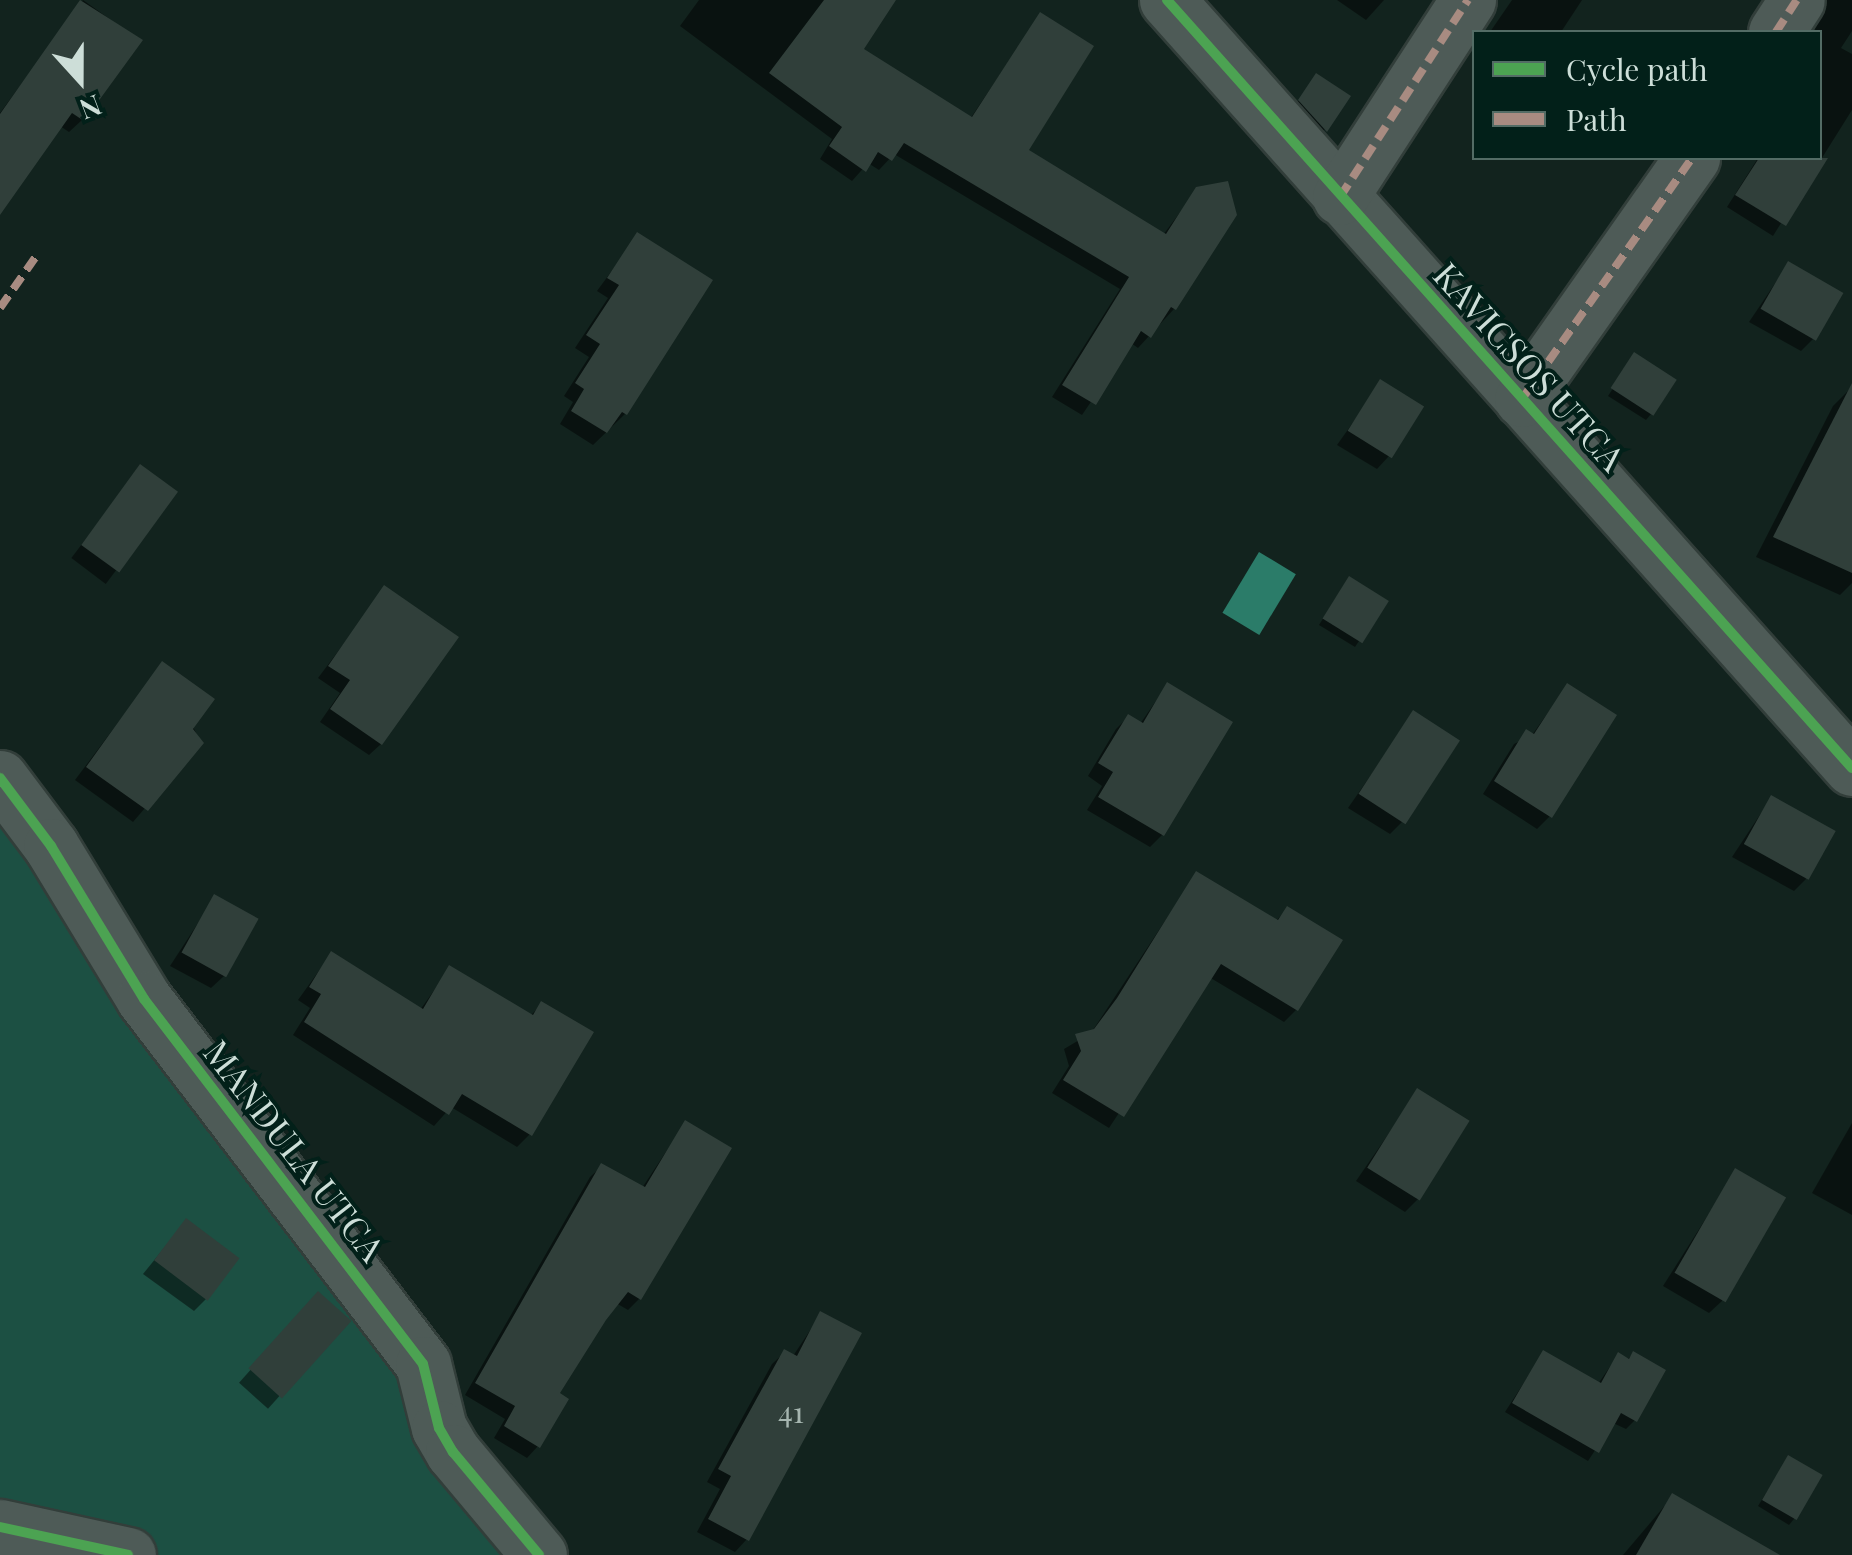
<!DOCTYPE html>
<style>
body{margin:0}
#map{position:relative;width:1852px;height:1555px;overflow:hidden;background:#12231e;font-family:"Playfair Display",serif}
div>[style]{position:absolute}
.green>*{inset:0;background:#1c5043}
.water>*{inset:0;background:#2b7c69;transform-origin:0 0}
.shadow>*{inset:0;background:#0007;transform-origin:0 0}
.building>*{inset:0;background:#303f3a;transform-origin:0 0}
.roads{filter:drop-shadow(2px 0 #323e3a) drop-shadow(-2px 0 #323e3a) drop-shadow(0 2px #323e3a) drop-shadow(0 -2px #323e3a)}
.minor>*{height:55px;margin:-27.5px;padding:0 27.5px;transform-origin:27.5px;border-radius:27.5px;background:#4e5b57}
.quiet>*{height:8px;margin-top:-4px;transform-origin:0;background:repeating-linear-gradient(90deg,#a88b81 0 15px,transparent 0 23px)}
.cycleway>*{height:10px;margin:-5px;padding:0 5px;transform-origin:5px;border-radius:5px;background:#4ca352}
span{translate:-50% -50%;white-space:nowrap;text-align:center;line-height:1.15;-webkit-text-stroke:8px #022019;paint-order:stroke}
.number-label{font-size:30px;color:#a6b6b0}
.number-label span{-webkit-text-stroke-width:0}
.street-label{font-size:35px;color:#cdded8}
.legend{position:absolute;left:1472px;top:30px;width:350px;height:130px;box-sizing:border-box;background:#022019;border:2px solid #536c65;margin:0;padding:12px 18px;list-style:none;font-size:30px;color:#cdded8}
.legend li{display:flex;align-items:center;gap:20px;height:50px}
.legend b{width:50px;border:2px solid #536c65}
.north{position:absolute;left:30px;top:30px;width:100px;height:100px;-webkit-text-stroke:8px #022019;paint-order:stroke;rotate:159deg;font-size:28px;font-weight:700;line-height:40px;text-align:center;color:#cdded8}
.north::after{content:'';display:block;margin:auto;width:35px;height:45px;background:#cdded8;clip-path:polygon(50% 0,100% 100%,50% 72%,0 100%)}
</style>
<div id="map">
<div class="green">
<i style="clip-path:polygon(0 778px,539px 1555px,0 1555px)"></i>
</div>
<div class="water">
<i style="left:1259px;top:552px;width:43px;height:71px;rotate:31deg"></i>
</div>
<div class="shadow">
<i style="clip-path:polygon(83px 0,139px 40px,82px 120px,69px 132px,60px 126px,0 211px,0 113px)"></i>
<i style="clip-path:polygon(699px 0,893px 0,860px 50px,970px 119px,1040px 15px,1025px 150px,1163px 235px,1197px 190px,1174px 309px,1138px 348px,1131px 343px,1082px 415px,1052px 397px,1120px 289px,894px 154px,879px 170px,868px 163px,852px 181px,820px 159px,832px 139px,680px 26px)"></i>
<i style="clip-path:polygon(1337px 0,1384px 0,1366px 20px)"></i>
<i style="clip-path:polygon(1512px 0,1582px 0,1561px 32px,1490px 32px)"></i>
<i style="clip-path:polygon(1814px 0,1852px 0,1852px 31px,1841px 48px,1852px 54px,1852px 110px,1773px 236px,1727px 207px,1758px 158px,1820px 158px)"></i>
<i style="clip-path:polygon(1316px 76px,1347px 97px,1320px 136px,1294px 107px)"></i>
<i style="clip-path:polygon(638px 235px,625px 414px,593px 445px,560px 424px,573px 402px,564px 396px,589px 357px,575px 348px,608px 298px,597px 291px)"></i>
<i style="clip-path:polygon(1788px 264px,1814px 338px,1801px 351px,1749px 322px)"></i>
<i style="clip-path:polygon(1633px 358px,1651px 414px,1646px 420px,1608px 396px)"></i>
<i style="clip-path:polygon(1381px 383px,1389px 456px,1377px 469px,1337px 445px)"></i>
<i style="clip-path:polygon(1852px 387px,1852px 583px,1840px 595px,1756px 557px,1833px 406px)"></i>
<i style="left:140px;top:467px;width:43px;height:114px;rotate:37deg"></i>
<i style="clip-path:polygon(1344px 585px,1385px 602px,1355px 647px,1319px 625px)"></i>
<i style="clip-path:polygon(385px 589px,381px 744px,369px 755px,320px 722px,340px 693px,318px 678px)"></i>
<i style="clip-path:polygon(162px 664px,201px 743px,133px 822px,75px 780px)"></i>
<i style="clip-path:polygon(1167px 685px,1163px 834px,1150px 847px,1087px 810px,1102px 786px,1088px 776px,1116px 729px,1128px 717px,1140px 724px)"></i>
<i style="clip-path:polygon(1567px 686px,1550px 816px,1537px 829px,1483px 794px,1514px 744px,1532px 735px)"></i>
<i style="clip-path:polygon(1414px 713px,1402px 822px,1390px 834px,1348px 808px)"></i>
<i style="clip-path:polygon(1771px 798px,1806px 879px,1794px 891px,1732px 857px)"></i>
<i style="clip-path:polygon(1196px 874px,1275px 922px,1287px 909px,1296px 1010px,1284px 1022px,1209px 977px,1109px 1128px,1052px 1093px,1069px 1066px,1064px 1049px,1091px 1033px)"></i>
<i style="clip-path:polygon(215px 897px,224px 976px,211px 988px,170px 966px)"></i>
<i style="clip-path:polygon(331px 954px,420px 1010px,450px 968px,530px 1016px,542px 1004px,530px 1134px,517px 1147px,451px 1107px,434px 1126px,293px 1035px,310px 1008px,298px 1000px)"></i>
<i style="clip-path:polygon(1418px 1091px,1418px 1199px,1405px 1212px,1356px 1181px)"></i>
<i style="clip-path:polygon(685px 1123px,639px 1299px,628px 1310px,616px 1303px,556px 1394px,538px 1446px,527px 1458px,494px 1438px,505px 1419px,465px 1395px,590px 1177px,602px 1166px,642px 1188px)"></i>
<i style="clip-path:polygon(1852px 1123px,1852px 1215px,1812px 1193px)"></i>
<i style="clip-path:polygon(1736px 1171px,1722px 1301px,1709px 1313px,1663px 1286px)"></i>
<i style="clip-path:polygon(186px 1221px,206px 1299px,194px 1311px,143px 1274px)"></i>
<i style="left:318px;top:1295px;width:39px;height:118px;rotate:42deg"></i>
<i style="clip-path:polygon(821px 1314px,747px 1539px,735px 1552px,697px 1532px,720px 1489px,707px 1482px,772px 1364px,785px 1352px,793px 1356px)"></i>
<i style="clip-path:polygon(1543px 1353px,1598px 1384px,1618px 1355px,1627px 1360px,1633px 1354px,1635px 1420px,1626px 1429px,1613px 1423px,1588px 1461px,1505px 1412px)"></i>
<i style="clip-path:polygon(1788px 1458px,1794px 1519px,1789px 1525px,1758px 1506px)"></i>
<i style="clip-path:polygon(1673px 1496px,1728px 1555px,1623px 1555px)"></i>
</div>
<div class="building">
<i style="clip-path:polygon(80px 0,143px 40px,84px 121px,72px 113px,0 215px,0 114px)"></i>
<i style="clip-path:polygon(824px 0,896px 0,864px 49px,972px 117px,1040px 12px,1094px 46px,1029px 150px,1166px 234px,1196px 187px,1228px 181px,1237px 215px,1176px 310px,1171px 307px,1151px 338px,1141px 331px,1096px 405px,1062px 385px,1129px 277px,904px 143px,892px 161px,878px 152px,866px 172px,829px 146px,842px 127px,769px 73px)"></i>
<i style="clip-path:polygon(1316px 73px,1351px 96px,1327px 132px,1298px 100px)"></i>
<i style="clip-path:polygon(1759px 158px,1828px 158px,1786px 226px,1735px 195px)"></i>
<i style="clip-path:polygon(637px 232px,713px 280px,627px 415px,622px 412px,607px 433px,571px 411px,584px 389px,575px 383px,600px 344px,586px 335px,619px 285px,607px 278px)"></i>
<i style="left:1788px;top:261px;width:64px;height:55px;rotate:30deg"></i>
<i style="left:1634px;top:352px;width:51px;height:43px;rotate:33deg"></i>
<i style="left:1380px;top:379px;width:52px;height:61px;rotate:32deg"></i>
<i style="clip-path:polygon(1852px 383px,1852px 573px,1773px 537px)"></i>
<i style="left:140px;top:464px;width:47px;height:100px;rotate:36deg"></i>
<i style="left:1349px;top:576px;width:47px;height:50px;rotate:32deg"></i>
<i style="clip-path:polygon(384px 585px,459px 637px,382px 745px,330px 709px,350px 680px,328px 666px)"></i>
<i style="clip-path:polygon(162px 661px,215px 699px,193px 729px,204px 743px,148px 811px,86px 767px)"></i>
<i style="clip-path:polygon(1167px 682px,1233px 722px,1164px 836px,1098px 797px,1113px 772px,1098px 763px,1128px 714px,1143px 723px)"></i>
<i style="clip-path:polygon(1567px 683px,1617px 715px,1552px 818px,1494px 781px,1526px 729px,1534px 734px)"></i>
<i style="left:1413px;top:710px;width:56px;height:100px;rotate:33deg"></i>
<i style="left:1771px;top:795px;width:74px;height:56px;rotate:29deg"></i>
<i style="clip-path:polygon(1196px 871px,1278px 920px,1287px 906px,1343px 940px,1298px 1011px,1221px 964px,1124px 1117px,1063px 1080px,1081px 1051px,1075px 1034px,1094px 1029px,1117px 998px)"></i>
<i style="left:214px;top:894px;width:51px;height:67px;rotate:29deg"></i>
<i style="clip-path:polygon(331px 951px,423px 1009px,449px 965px,533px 1015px,541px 1001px,594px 1032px,532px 1136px,462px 1094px,449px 1115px,304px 1022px,321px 994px,309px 987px)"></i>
<i style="left:1417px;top:1088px;width:62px;height:94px;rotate:32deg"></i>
<i style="clip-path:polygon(685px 1120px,732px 1148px,641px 1300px,628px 1292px,606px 1320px,560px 1393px,569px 1399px,540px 1448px,504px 1426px,515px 1406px,475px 1383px,601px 1163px,645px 1187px)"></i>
<i style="left:1735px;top:1168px;width:59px;height:121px;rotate:30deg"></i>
<i style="left:186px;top:1218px;width:67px;height:53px;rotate:37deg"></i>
<i style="left:318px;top:1291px;width:45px;height:104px;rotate:42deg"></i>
<i style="clip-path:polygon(820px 1311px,862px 1333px,749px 1541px,708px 1519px,731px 1476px,718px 1469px,784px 1349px,797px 1356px)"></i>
<i style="clip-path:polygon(1543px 1350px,1601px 1383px,1618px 1352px,1629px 1359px,1633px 1351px,1666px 1370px,1637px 1422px,1621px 1413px,1599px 1453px,1512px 1403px)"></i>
<i style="left:1788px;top:1455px;width:40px;height:52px;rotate:30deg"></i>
<i style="clip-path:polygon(1672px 1493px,1780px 1555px,1636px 1555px)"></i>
</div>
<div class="roads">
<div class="minor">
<i style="left:1167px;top:0;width:1029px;rotate:48.27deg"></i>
<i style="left:1776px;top:32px;width:38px;rotate:-57deg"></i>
<i style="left:1340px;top:197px;width:235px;rotate:-57deg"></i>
<i style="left:1522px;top:399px;width:295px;rotate:-54.8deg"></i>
<i style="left:0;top:778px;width:85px;rotate:53.1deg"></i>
<i style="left:51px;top:846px;width:179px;rotate:58.7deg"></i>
<i style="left:144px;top:999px;width:459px;rotate:52.6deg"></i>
<i style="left:423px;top:1364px;width:66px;rotate:76deg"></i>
<i style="left:439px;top:1428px;width:28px;rotate:60deg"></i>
<i style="left:453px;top:1452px;width:134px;rotate:50.1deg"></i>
<i style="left:0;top:1527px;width:131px;rotate:12.3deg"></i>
</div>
</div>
<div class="quiet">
<i style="left:1776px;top:32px;width:38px;rotate:-57deg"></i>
<i style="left:1340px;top:197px;width:235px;rotate:-57deg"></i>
<i style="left:0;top:308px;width:65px;rotate:-55.1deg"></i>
<i style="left:1522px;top:399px;width:295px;rotate:-54.8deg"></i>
</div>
<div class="cycleway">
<i style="left:1167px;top:0;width:1029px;rotate:48.27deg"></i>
<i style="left:0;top:778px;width:85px;rotate:53.1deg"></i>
<i style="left:51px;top:846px;width:179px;rotate:58.7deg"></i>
<i style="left:144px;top:999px;width:459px;rotate:52.6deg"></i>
<i style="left:423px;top:1364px;width:66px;rotate:76deg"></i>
<i style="left:439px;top:1428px;width:28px;rotate:60deg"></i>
<i style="left:453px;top:1452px;width:134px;rotate:50.1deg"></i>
<i style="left:0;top:1527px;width:131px;rotate:12.3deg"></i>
</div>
<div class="number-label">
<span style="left:791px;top:1411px">41</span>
</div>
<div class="street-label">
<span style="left:1530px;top:366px;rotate:48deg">KAVICSOS UTCA</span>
<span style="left:295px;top:1150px;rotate:52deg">MANDULA UTCA</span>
</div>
<ul class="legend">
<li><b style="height:12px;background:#4ca352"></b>Cycle path</li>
<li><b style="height:12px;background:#a88b81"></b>Path</li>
</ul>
<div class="north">N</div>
</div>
